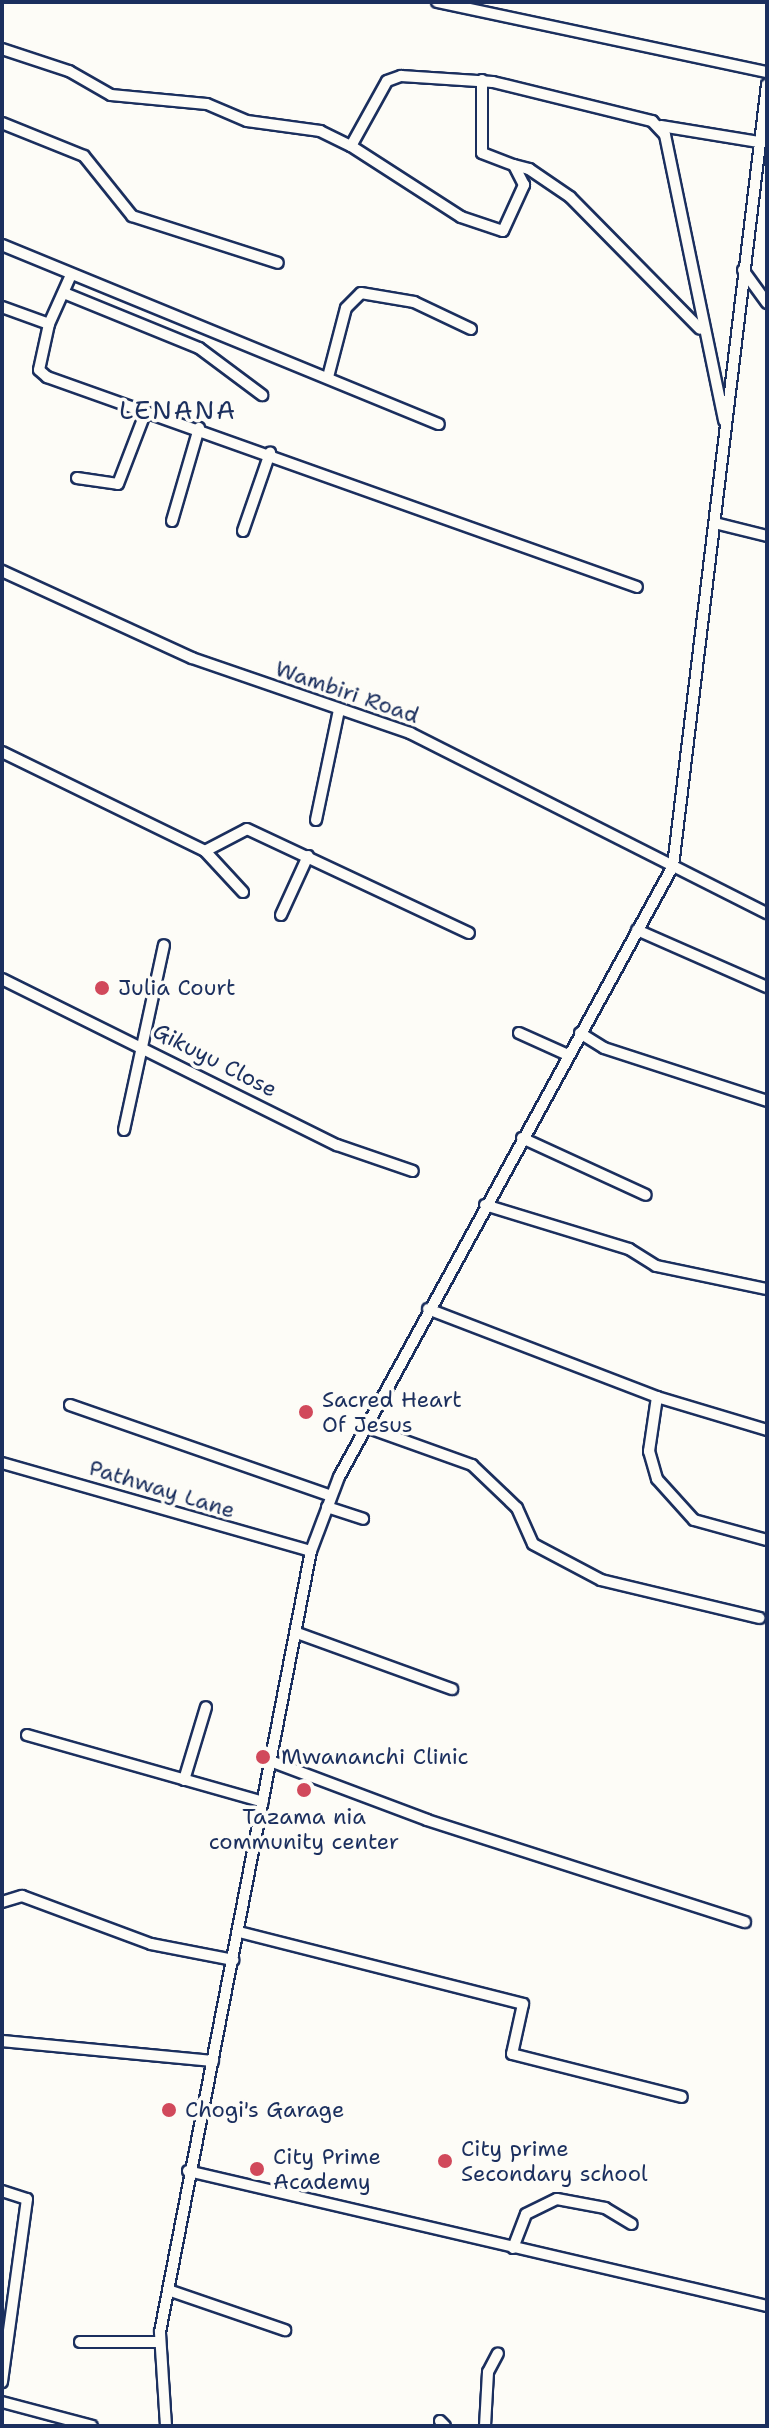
<!DOCTYPE html>
<style>
body{margin:0}
#map{position:relative;width:769px;height:2428px;overflow:hidden;background:#fdfcf7;font-family:"Shantell Sans",sans-serif}
div>[style]{position:absolute}
.roads{filter:drop-shadow(2px 0 #1b2f5e) drop-shadow(-2px 0 #1b2f5e) drop-shadow(0 2px #1b2f5e) drop-shadow(0 -2px #1b2f5e)}
.street>*{height:10px;margin:-5px;padding:0 5px;transform-origin:5px;border-radius:5px;background:#fdfcf7}
.dots>*{width:22px;height:22px;translate:-50% -50%;box-sizing:border-box;border:4px solid #fdfcf7;border-radius:50%}
span{translate:-50% -50%;white-space:nowrap;text-align:center;line-height:1.15;-webkit-text-stroke:7px #fdfcf7;paint-order:stroke}
.street-label{font-size:22px;color:#1b2f5e}
.poi-label{font-size:22px;color:#1b2f5e}
.left{translate:0 -50%;text-align:left}
.quarter-label{font-size:26px;color:#1b2f5e;letter-spacing:2px}
.frame{position:absolute;inset:0;border:4px solid #1b2f5e;pointer-events:none}
</style>
<div id="map">
<div class="roads">
<div class="street">
<i style="left:437px;top:2px;width:337px;rotate:12deg"></i>
<i style="left:2px;top:49px;width:71px;rotate:18.2deg"></i>
<i style="left:69px;top:71px;width:48px;rotate:29.7deg"></i>
<i style="left:111px;top:95px;width:96px;rotate:5.4deg"></i>
<i style="left:207px;top:104px;width:43px;rotate:23deg"></i>
<i style="left:247px;top:121px;width:74px;rotate:7.8deg"></i>
<i style="left:320px;top:131px;width:34px;rotate:26deg"></i>
<i style="left:351px;top:146px;width:74px;rotate:-61deg"></i>
<i style="left:387px;top:81px;width:15px;rotate:-20deg"></i>
<i style="left:401px;top:76px;width:92px;rotate:3.7deg"></i>
<i style="left:493px;top:82px;width:164px;rotate:13.8deg"></i>
<i style="left:652px;top:121px;width:19px;rotate:47deg"></i>
<i style="left:665px;top:135px;width:292px;rotate:78.3deg"></i>
<i style="left:482px;top:80px;width:73px;rotate:90deg"></i>
<i style="left:482px;top:153px;width:34px;rotate:21deg"></i>
<i style="left:2px;top:123px;width:88px;rotate:21.9deg"></i>
<i style="left:84px;top:156px;width:77px;rotate:51.3deg"></i>
<i style="left:132px;top:216px;width:153px;rotate:17.8deg"></i>
<i style="left:661px;top:126px;width:99px;rotate:9.3deg"></i>
<i style="left:351px;top:146px;width:131px;rotate:32.8deg"></i>
<i style="left:461px;top:217px;width:44px;rotate:18.4deg"></i>
<i style="left:503px;top:231px;width:51px;rotate:-65.5deg"></i>
<i style="left:524px;top:185px;width:22px;rotate:-117deg"></i>
<i style="left:514px;top:165px;width:16px;rotate:15deg"></i>
<i style="left:529px;top:169px;width:50px;rotate:34.3deg"></i>
<i style="left:570px;top:197px;width:185px;rotate:45.4deg"></i>
<i style="left:2px;top:245px;width:472px;rotate:22.3deg"></i>
<i style="left:743px;top:270px;width:41px;rotate:54deg"></i>
<i style="left:64px;top:293px;width:146px;rotate:22.2deg"></i>
<i style="left:199px;top:348px;width:79px;rotate:36.7deg"></i>
<i style="left:2px;top:307px;width:50px;rotate:19.9deg"></i>
<i style="left:49px;top:324px;width:51px;rotate:-65.9deg"></i>
<i style="left:49px;top:324px;width:47px;rotate:102.3deg"></i>
<i style="left:39px;top:370px;width:11px;rotate:41deg"></i>
<i style="left:47px;top:377px;width:626px;rotate:19.59deg"></i>
<i style="left:328px;top:377px;width:71px;rotate:-75.4deg"></i>
<i style="left:346px;top:308px;width:21px;rotate:-45deg"></i>
<i style="left:361px;top:293px;width:54px;rotate:9.6deg"></i>
<i style="left:414px;top:302px;width:63px;rotate:25.3deg"></i>
<i style="left:77px;top:478px;width:41px;rotate:8.3deg"></i>
<i style="left:118px;top:484px;width:78px;rotate:-69deg"></i>
<i style="left:172px;top:521px;width:97px;rotate:-73.8deg"></i>
<i style="left:715px;top:523px;width:54px;rotate:14deg"></i>
<i style="left:243px;top:531px;width:83px;rotate:-70.9deg"></i>
<i style="left:2px;top:571px;width:209px;rotate:24.6deg"></i>
<i style="left:192px;top:658px;width:231px;rotate:19deg"></i>
<i style="left:410px;top:733px;width:400px;rotate:26.8deg"></i>
<i style="left:2px;top:752px;width:226px;rotate:26deg"></i>
<i style="left:205px;top:851px;width:47px;rotate:-27.6deg"></i>
<i style="left:247px;top:829px;width:245px;rotate:25.1deg"></i>
<i style="left:316px;top:820px;width:112px;rotate:-78.2deg"></i>
<i style="left:205px;top:851px;width:56px;rotate:47.2deg"></i>
<i style="left:281px;top:915px;width:65px;rotate:-65.4deg"></i>
<i style="left:637px;top:930px;width:142px;rotate:23.7deg"></i>
<i style="left:2px;top:979px;width:374px;rotate:26.4deg"></i>
<i style="left:337px;top:1145px;width:80px;rotate:18.9deg"></i>
<i style="left:519px;top:1033px;width:54px;rotate:24.2deg"></i>
<i style="left:580px;top:1033px;width:28px;rotate:32deg"></i>
<i style="left:604px;top:1048px;width:171px;rotate:18deg"></i>
<i style="left:124px;top:1130px;width:189px;rotate:-77.8deg"></i>
<i style="left:522px;top:1138px;width:136px;rotate:24.7deg"></i>
<i style="left:485px;top:1205px;width:151px;rotate:17deg"></i>
<i style="left:629px;top:1249px;width:32px;rotate:32deg"></i>
<i style="left:656px;top:1266px;width:112px;rotate:11.8deg"></i>
<i style="left:428px;top:1309px;width:245px;rotate:21deg"></i>
<i style="left:657px;top:1397px;width:115px;rotate:16.7deg"></i>
<i style="left:657px;top:1397px;width:55px;rotate:98.4deg"></i>
<i style="left:649px;top:1451px;width:29px;rotate:74deg"></i>
<i style="left:657px;top:1479px;width:55px;rotate:47.9deg"></i>
<i style="left:694px;top:1520px;width:76px;rotate:15.3deg"></i>
<i style="left:70px;top:1405px;width:276px;rotate:19.2deg"></i>
<i style="left:366px;top:1427px;width:113px;rotate:19.7deg"></i>
<i style="left:472px;top:1465px;width:62px;rotate:43.7deg"></i>
<i style="left:517px;top:1508px;width:39px;rotate:66deg"></i>
<i style="left:533px;top:1544px;width:77px;rotate:27.9deg"></i>
<i style="left:601px;top:1580px;width:163px;rotate:13.5deg"></i>
<i style="left:2px;top:1463px;width:321px;rotate:15.9deg"></i>
<i style="left:327px;top:1507px;width:38px;rotate:18deg"></i>
<i style="left:297px;top:1633px;width:165px;rotate:19.9deg"></i>
<i style="left:27px;top:1735px;width:245px;rotate:15.8deg"></i>
<i style="left:273px;top:1762px;width:165px;rotate:20.6deg"></i>
<i style="left:427px;top:1820px;width:334px;rotate:17.8deg"></i>
<i style="left:184px;top:1780px;width:76px;rotate:-73.2deg"></i>
<i style="left:2px;top:1902px;width:21px;rotate:-17deg"></i>
<i style="left:22px;top:1896px;width:138px;rotate:20.4deg"></i>
<i style="left:151px;top:1944px;width:84px;rotate:11deg"></i>
<i style="left:239px;top:1932px;width:293px;rotate:14.2deg"></i>
<i style="left:523px;top:2004px;width:51px;rotate:102.4deg"></i>
<i style="left:512px;top:2054px;width:175px;rotate:14.2deg"></i>
<i style="left:2px;top:2041px;width:212px;rotate:5.4deg"></i>
<i style="left:188px;top:2171px;width:595px;rotate:13.12deg"></i>
<i style="left:2px;top:2191px;width:26px;rotate:18deg"></i>
<i style="left:27px;top:2199px;width:185px;rotate:97.8deg"></i>
<i style="left:513px;top:2248px;width:36px;rotate:-69deg"></i>
<i style="left:526px;top:2214px;width:34px;rotate:-26deg"></i>
<i style="left:557px;top:2199px;width:49px;rotate:10.6deg"></i>
<i style="left:605px;top:2208px;width:31px;rotate:31deg"></i>
<i style="left:168px;top:2290px;width:124px;rotate:18.9deg"></i>
<i style="left:80px;top:2342px;width:79px"></i>
<i style="left:2px;top:2402px;width:93px;rotate:14.9deg"></i>
<i style="left:440px;top:2421px;width:7px;rotate:45deg"></i>
<i style="left:166px;top:2426px;width:94px;rotate:-93.7deg"></i>
<i style="left:160px;top:2332px;width:795px;rotate:-79.06deg"></i>
<i style="left:311px;top:1551px;width:79px;rotate:-69.3deg"></i>
<i style="left:339px;top:1477px;width:696px;rotate:-61.34deg"></i>
<i style="left:673px;top:866px;width:787px;rotate:-83.14deg"></i>
<i style="left:485px;top:2426px;width:54px;rotate:-86.8deg"></i>
<i style="left:488px;top:2372px;width:21px;rotate:-62deg"></i>
</div>
</div>
<div class="dots">
<i style="left:102px;top:988px;background:#d1495b"></i>
<i style="left:306px;top:1412px;background:#d1495b"></i>
<i style="left:263px;top:1757px;background:#d1495b"></i>
<i style="left:304px;top:1790px;background:#d1495b"></i>
<i style="left:169px;top:2110px;background:#d1495b"></i>
<i style="left:445px;top:2161px;background:#d1495b"></i>
<i style="left:257px;top:2169px;background:#d1495b"></i>
</div>
<div class="street-label">
<span style="left:347px;top:692px;rotate:19deg">Wambiri Road</span>
<span style="left:215px;top:1060px;rotate:27deg">Gikuyu Close</span>
<span style="left:162px;top:1489px;rotate:17deg">Pathway Lane</span>
</div>
<div class="poi-label">
<span class="left" style="left:118px;top:988px">Julia Court</span>
<span class="left" style="left:322px;top:1412px">Sacred Heart<br>Of Jesus</span>
<span class="left" style="left:281px;top:1757px">Mwananchi Clinic</span>
<span style="left:304px;top:1829px">Tazama nia<br>community center</span>
<span class="left" style="left:185px;top:2110px">Chogi's Garage</span>
<span class="left" style="left:461px;top:2161px">City prime<br>Secondary school</span>
<span class="left" style="left:273px;top:2169px">City Prime<br>Academy</span>
</div>
<div class="quarter-label">
<span style="left:178px;top:410px">LENANA</span>
</div>
<div class="frame"></div>
</div>
